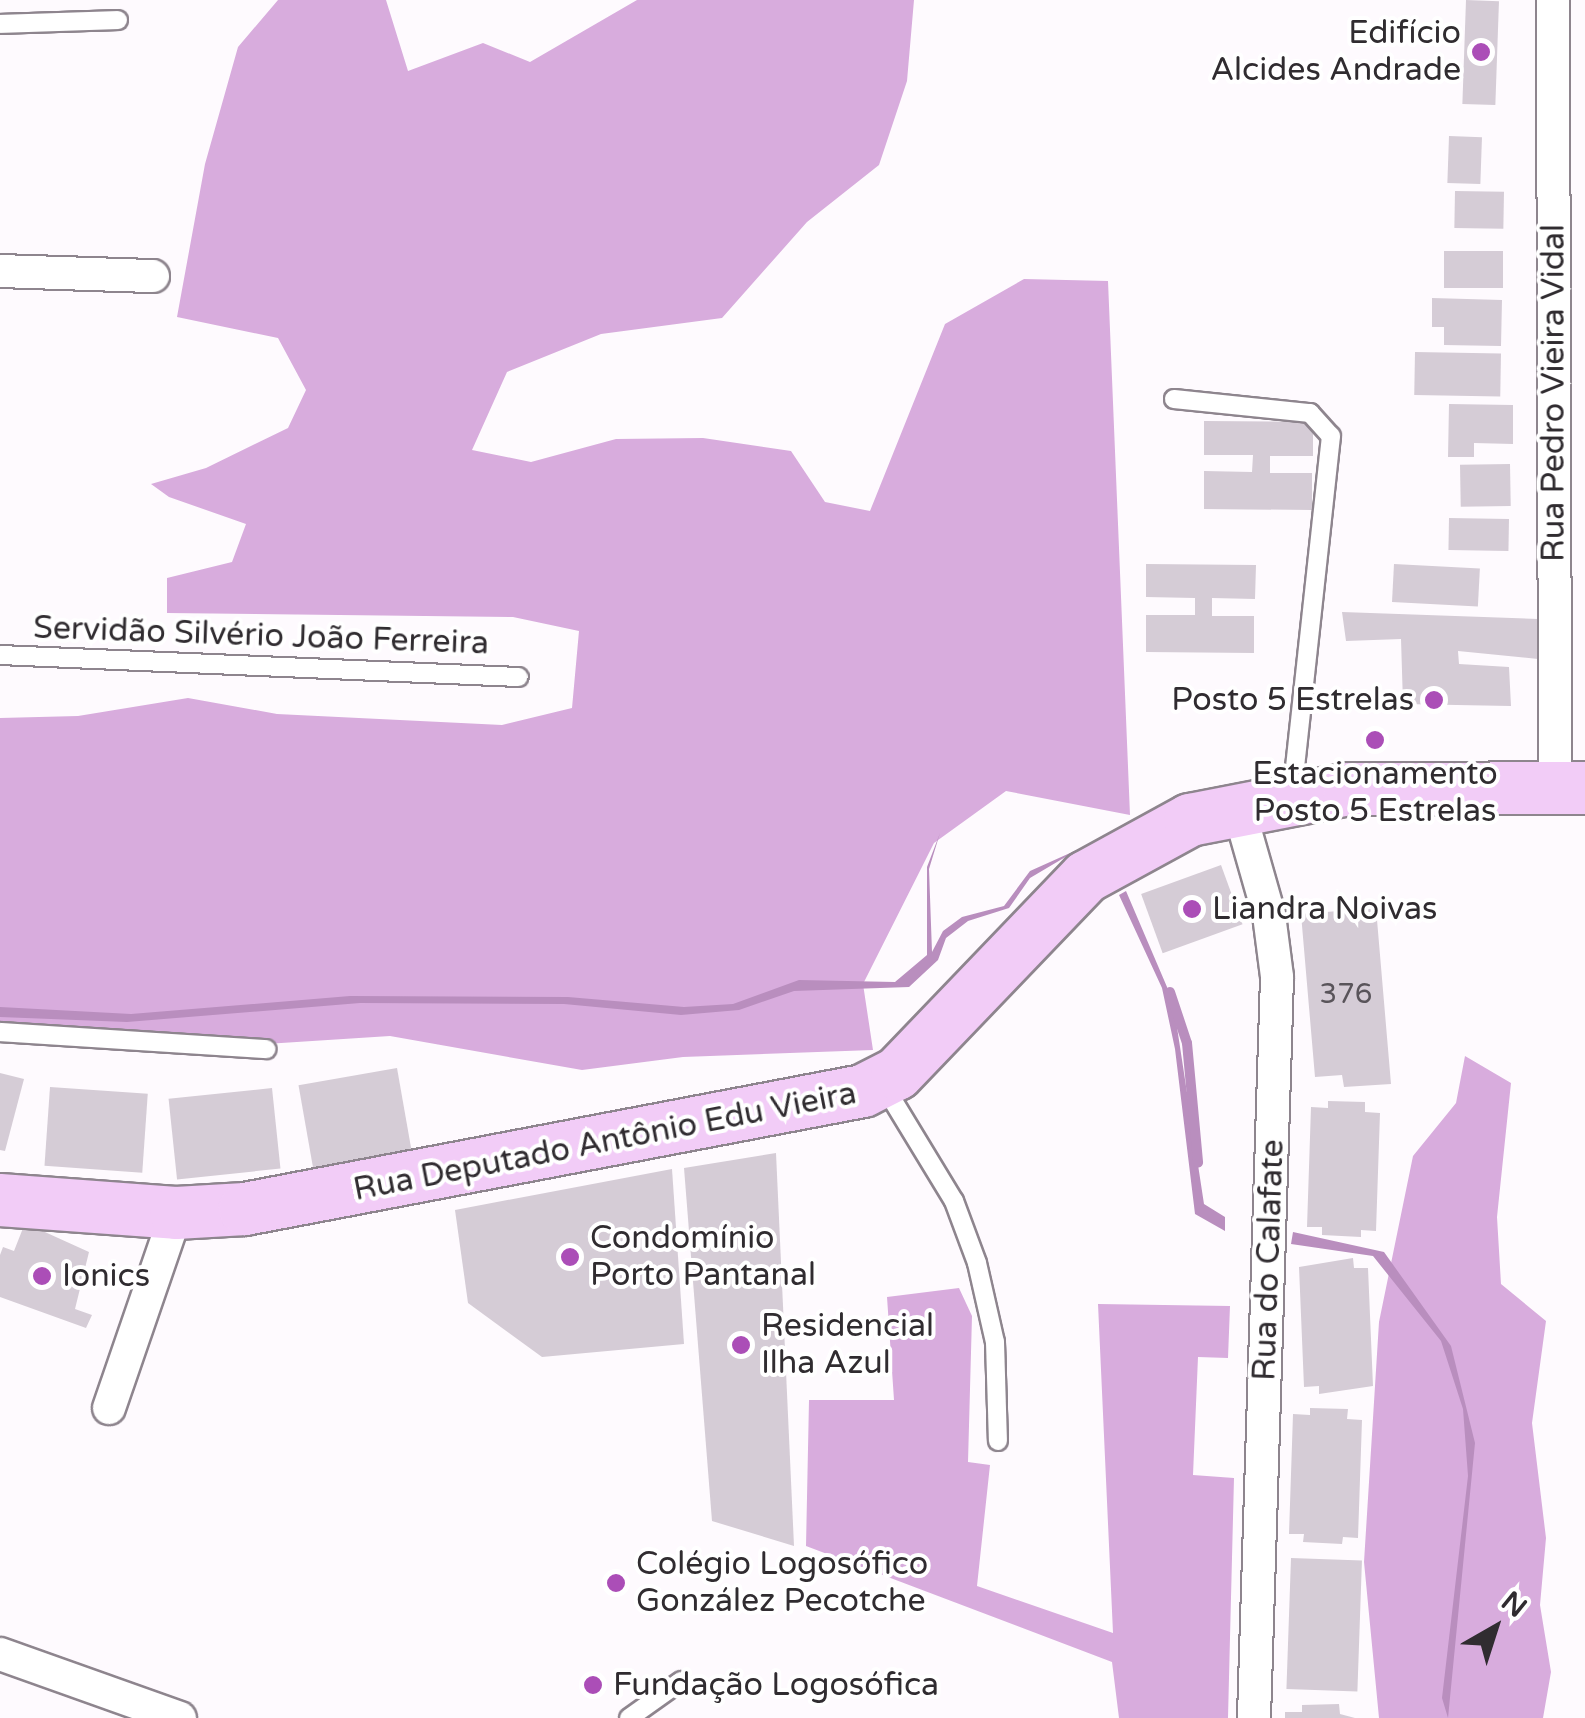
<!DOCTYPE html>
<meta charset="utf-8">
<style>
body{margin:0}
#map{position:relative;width:1585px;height:1718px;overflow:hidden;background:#fefafe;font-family:"Varela Round",sans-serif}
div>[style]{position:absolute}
.forest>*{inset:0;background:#d8acdd}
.water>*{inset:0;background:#b98ebe}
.stream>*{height:10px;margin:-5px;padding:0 5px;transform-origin:5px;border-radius:5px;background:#b98ebe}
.building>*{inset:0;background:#d5ccd6;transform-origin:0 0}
.roads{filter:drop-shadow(2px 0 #8e858e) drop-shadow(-2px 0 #8e858e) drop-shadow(0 2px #8e858e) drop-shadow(0 -2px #8e858e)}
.lane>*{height:18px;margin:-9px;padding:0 9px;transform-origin:9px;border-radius:9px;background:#fff}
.street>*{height:32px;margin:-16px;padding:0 16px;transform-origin:16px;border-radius:16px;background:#fff}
.primary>*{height:52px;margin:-26px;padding:0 26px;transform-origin:26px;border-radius:26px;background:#f2ccf7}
.dots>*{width:28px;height:28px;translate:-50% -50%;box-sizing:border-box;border:5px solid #fff;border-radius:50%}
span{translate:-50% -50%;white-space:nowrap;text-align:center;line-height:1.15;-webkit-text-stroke:8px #fff;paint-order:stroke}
.number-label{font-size:28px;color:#59545a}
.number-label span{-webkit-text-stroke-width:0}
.poi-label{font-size:32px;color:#302c30}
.right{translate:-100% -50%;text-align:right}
.left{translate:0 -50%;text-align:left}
.street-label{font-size:32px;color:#302c30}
.north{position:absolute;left:1445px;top:1578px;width:100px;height:100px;-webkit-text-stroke:8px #fff;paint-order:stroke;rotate:39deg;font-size:28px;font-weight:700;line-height:40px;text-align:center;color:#302c30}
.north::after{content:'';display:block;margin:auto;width:35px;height:45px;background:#302c30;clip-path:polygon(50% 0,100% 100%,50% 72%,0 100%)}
</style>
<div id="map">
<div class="forest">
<i style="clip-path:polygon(278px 0,386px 0,408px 71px,483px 43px,530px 62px,637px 0,914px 0,907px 81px,879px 165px,807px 222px,722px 318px,601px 334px,507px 372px,472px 450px,531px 462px,616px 439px,703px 438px,791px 451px,825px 502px,870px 511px,945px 324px,1024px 279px,1108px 281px,1130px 815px,1006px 791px,934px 843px,863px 984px,873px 1050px,683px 1057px,582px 1070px,390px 1036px,138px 1052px,0 1042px,0 718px,78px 716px,188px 698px,277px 714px,502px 725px,572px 708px,579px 631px,513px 617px,167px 613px,167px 578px,232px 562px,246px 524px,169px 497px,151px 484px,206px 468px,288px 428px,306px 390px,278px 338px,177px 317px,205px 164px,238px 47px)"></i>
<i style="clip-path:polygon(1465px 1056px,1511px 1083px,1497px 1217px,1501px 1284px,1546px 1321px,1532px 1423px,1546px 1538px,1540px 1605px,1551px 1672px,1543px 1718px,1379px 1718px,1364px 1562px,1379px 1322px,1413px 1156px,1456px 1103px)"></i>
<i style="clip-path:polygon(959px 1288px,972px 1316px,968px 1462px,990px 1465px,977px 1586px,1113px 1633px,1098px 1304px,1230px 1306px,1228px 1358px,1198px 1357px,1193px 1475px,1234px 1478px,1228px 1718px,1119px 1718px,1112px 1662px,806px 1546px,809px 1400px,894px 1400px,887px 1297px)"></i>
</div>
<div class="water">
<i style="clip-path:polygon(940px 833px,929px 869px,932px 952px,943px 931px,962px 917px,1004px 906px,1030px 871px,1079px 849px,1030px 878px,1009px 908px,968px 921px,946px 938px,938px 960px,909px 987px,794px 991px,739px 1010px,681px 1015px,564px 1004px,360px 1003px,127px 1022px,0 1017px,0 1007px,131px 1014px,350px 996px,568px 997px,684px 1007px,733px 1004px,799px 980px,895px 982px,927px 955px,927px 867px)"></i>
<i style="clip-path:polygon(1126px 891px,1173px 1001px,1204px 1204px,1225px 1217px,1225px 1231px,1195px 1214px,1175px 1049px,1162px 988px,1119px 895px)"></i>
<i style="clip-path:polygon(1293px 1232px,1384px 1252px,1451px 1346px,1475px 1443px,1448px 1718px,1442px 1698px,1468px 1476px,1463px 1409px,1441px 1341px,1373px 1256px,1291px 1244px)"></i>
</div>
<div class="stream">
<i style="left:1170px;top:992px;width:54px;rotate:71.6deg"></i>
<i style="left:1187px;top:1043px;width:120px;rotate:84.7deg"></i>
</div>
<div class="building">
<i style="left:1466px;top:0;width:33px;height:104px;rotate:2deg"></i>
<i style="left:1449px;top:136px;width:33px;height:47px;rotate:2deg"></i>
<i style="left:1455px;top:191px;width:49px;height:37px;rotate:1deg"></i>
<i style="left:1444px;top:251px;width:59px;height:37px"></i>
<i style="clip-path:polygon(1432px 298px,1502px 300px,1501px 346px,1444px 345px,1444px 327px,1432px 327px)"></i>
<i style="left:1415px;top:352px;width:86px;height:43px;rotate:1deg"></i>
<i style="clip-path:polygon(1449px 404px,1513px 405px,1513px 444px,1474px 443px,1474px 457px,1448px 457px)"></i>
<i style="clip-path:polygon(1204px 421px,1313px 422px,1313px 456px,1270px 456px,1270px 473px,1312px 473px,1312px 510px,1204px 509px,1204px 471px,1252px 472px,1253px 455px,1204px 455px)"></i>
<i style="left:1510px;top:464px;width:42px;height:50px;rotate:89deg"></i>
<i style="left:1449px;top:518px;width:60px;height:32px;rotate:1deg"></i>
<i style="clip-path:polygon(1146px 564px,1256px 565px,1255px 599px,1212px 598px,1212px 616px,1254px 616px,1254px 653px,1146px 652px,1146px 615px,1195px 615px,1195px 598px,1146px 597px)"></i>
<i style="left:1394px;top:564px;width:86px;height:38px;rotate:3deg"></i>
<i style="clip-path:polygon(1342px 612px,1538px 619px,1538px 659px,1458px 651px,1459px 664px,1509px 667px,1511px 706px,1403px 704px,1401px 639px,1346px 641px)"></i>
<i style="left:1221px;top:865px;width:63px;height:85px;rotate:70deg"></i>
<i style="clip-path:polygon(1376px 908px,1391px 1084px,1344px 1087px,1342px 1075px,1315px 1077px,1301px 914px)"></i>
<i style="left:397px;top:1068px;width:87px;height:100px;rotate:80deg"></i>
<i style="clip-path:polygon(0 1073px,24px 1079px,5px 1151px,0 1150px)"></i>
<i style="left:50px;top:1087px;width:98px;height:79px;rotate:4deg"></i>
<i style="left:272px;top:1088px;width:81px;height:104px;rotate:84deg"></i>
<i style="clip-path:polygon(1328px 1101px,1365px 1102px,1365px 1112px,1380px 1113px,1376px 1231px,1361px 1230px,1361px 1237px,1322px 1235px,1322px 1227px,1307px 1227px,1311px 1107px,1328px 1108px)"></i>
<i style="clip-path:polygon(776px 1153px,794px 1546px,712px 1521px,684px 1168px)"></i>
<i style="clip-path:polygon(672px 1169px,684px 1344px,542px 1357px,468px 1303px,455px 1210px)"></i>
<i style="clip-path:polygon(25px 1223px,89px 1252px,75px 1309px,92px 1315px,86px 1328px,0 1297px,0 1255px,3px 1247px,14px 1251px)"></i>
<i style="clip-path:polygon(1353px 1258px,1354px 1268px,1368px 1268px,1373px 1386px,1319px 1394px,1319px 1386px,1304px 1387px,1299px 1267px)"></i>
<i style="clip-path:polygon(1310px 1408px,1348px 1409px,1347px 1419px,1362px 1420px,1358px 1538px,1343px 1537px,1342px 1544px,1303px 1542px,1304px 1534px,1289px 1534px,1293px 1414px,1310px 1415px)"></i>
<i style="left:1291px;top:1558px;width:71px;height:131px;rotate:2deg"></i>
<i style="clip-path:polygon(1339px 1704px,1340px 1714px,1355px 1718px,1285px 1718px,1285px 1712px,1302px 1712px,1302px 1705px)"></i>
</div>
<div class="roads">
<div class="lane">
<i style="left:0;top:24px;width:118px;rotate:-1.9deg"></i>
<i style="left:1174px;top:399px;width:137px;rotate:5.9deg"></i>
<i style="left:1310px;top:413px;width:31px;rotate:48deg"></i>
<i style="left:1331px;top:436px;width:362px;rotate:96.2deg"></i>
<i style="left:0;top:655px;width:519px;rotate:2.43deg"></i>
<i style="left:0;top:1032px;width:267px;rotate:3.7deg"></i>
<i style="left:884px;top:1086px;width:135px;rotate:58.7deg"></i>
<i style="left:954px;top:1201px;width:66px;rotate:69.6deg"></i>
<i style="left:977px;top:1263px;width:81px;rotate:77.2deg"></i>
<i style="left:995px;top:1342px;width:99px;rotate:88.3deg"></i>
<i style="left:629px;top:1718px;width:64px;rotate:-35.4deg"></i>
</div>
<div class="street">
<i style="left:1553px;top:0;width:786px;rotate:89.85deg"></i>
<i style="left:0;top:271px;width:153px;rotate:1.9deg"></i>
<i style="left:1238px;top:806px;width:113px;rotate:74.1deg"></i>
<i style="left:1269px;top:915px;width:63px;rotate:82.6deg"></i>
<i style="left:1277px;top:977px;width:741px;rotate:91.78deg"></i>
<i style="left:109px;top:1408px;width:206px;rotate:-71deg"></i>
<i style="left:0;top:1654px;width:191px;rotate:19.6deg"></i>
</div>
<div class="primary">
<i style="left:0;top:1200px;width:176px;rotate:4.2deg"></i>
<i style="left:176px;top:1213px;width:69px;rotate:-3.3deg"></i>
<i style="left:245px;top:1209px;width:629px;rotate:-10.81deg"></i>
<i style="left:863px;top:1091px;width:38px;rotate:-27deg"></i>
<i style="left:897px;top:1074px;width:273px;rotate:-46.2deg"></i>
<i style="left:1086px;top:877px;width:119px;rotate:-28.7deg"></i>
<i style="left:1190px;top:820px;width:162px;rotate:-11deg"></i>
<i style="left:1349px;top:789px;width:236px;rotate:-0.2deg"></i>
</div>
</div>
<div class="dots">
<i style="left:1481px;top:52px;background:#ab4eb7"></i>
<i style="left:1434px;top:700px;background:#ab4eb7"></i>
<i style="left:1375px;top:740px;background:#ab4eb7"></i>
<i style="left:1192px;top:909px;background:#ab4eb7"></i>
<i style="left:570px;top:1257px;background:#ab4eb7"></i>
<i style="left:42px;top:1276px;background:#ab4eb7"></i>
<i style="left:741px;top:1345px;background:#ab4eb7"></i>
<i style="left:616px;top:1583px;background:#ab4eb7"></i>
<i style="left:593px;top:1685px;background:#ab4eb7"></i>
</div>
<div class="number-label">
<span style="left:1346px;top:994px">376</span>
</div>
<div class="poi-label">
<span class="right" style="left:1461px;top:52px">Edifício<br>Alcides Andrade</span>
<span class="right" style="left:1414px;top:700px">Posto 5 Estrelas</span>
<span style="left:1375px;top:793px">Estacionamento<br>Posto 5 Estrelas</span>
<span class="left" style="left:1212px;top:909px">Liandra Noivas</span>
<span class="left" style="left:590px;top:1257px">Condomínio<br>Porto Pantanal</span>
<span class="left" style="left:62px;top:1276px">Ionics</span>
<span class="left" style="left:761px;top:1345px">Residencial<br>Ilha Azul</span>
<span class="left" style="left:636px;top:1583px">Colégio Logosófico<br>González Pecotche</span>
<span class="left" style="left:613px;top:1685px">Fundação Logosófica</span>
</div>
<div class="street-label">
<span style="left:1554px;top:393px;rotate:-90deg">Rua Pedro Vieira Vidal</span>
<span style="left:261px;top:636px;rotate:2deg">Servidão Silvério João Ferreira</span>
<span style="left:605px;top:1142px;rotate:-11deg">Rua Deputado Antônio Edu Vieira</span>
<span style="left:1269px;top:1260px;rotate:-88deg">Rua do Calafate</span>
</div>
<div class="north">N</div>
</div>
